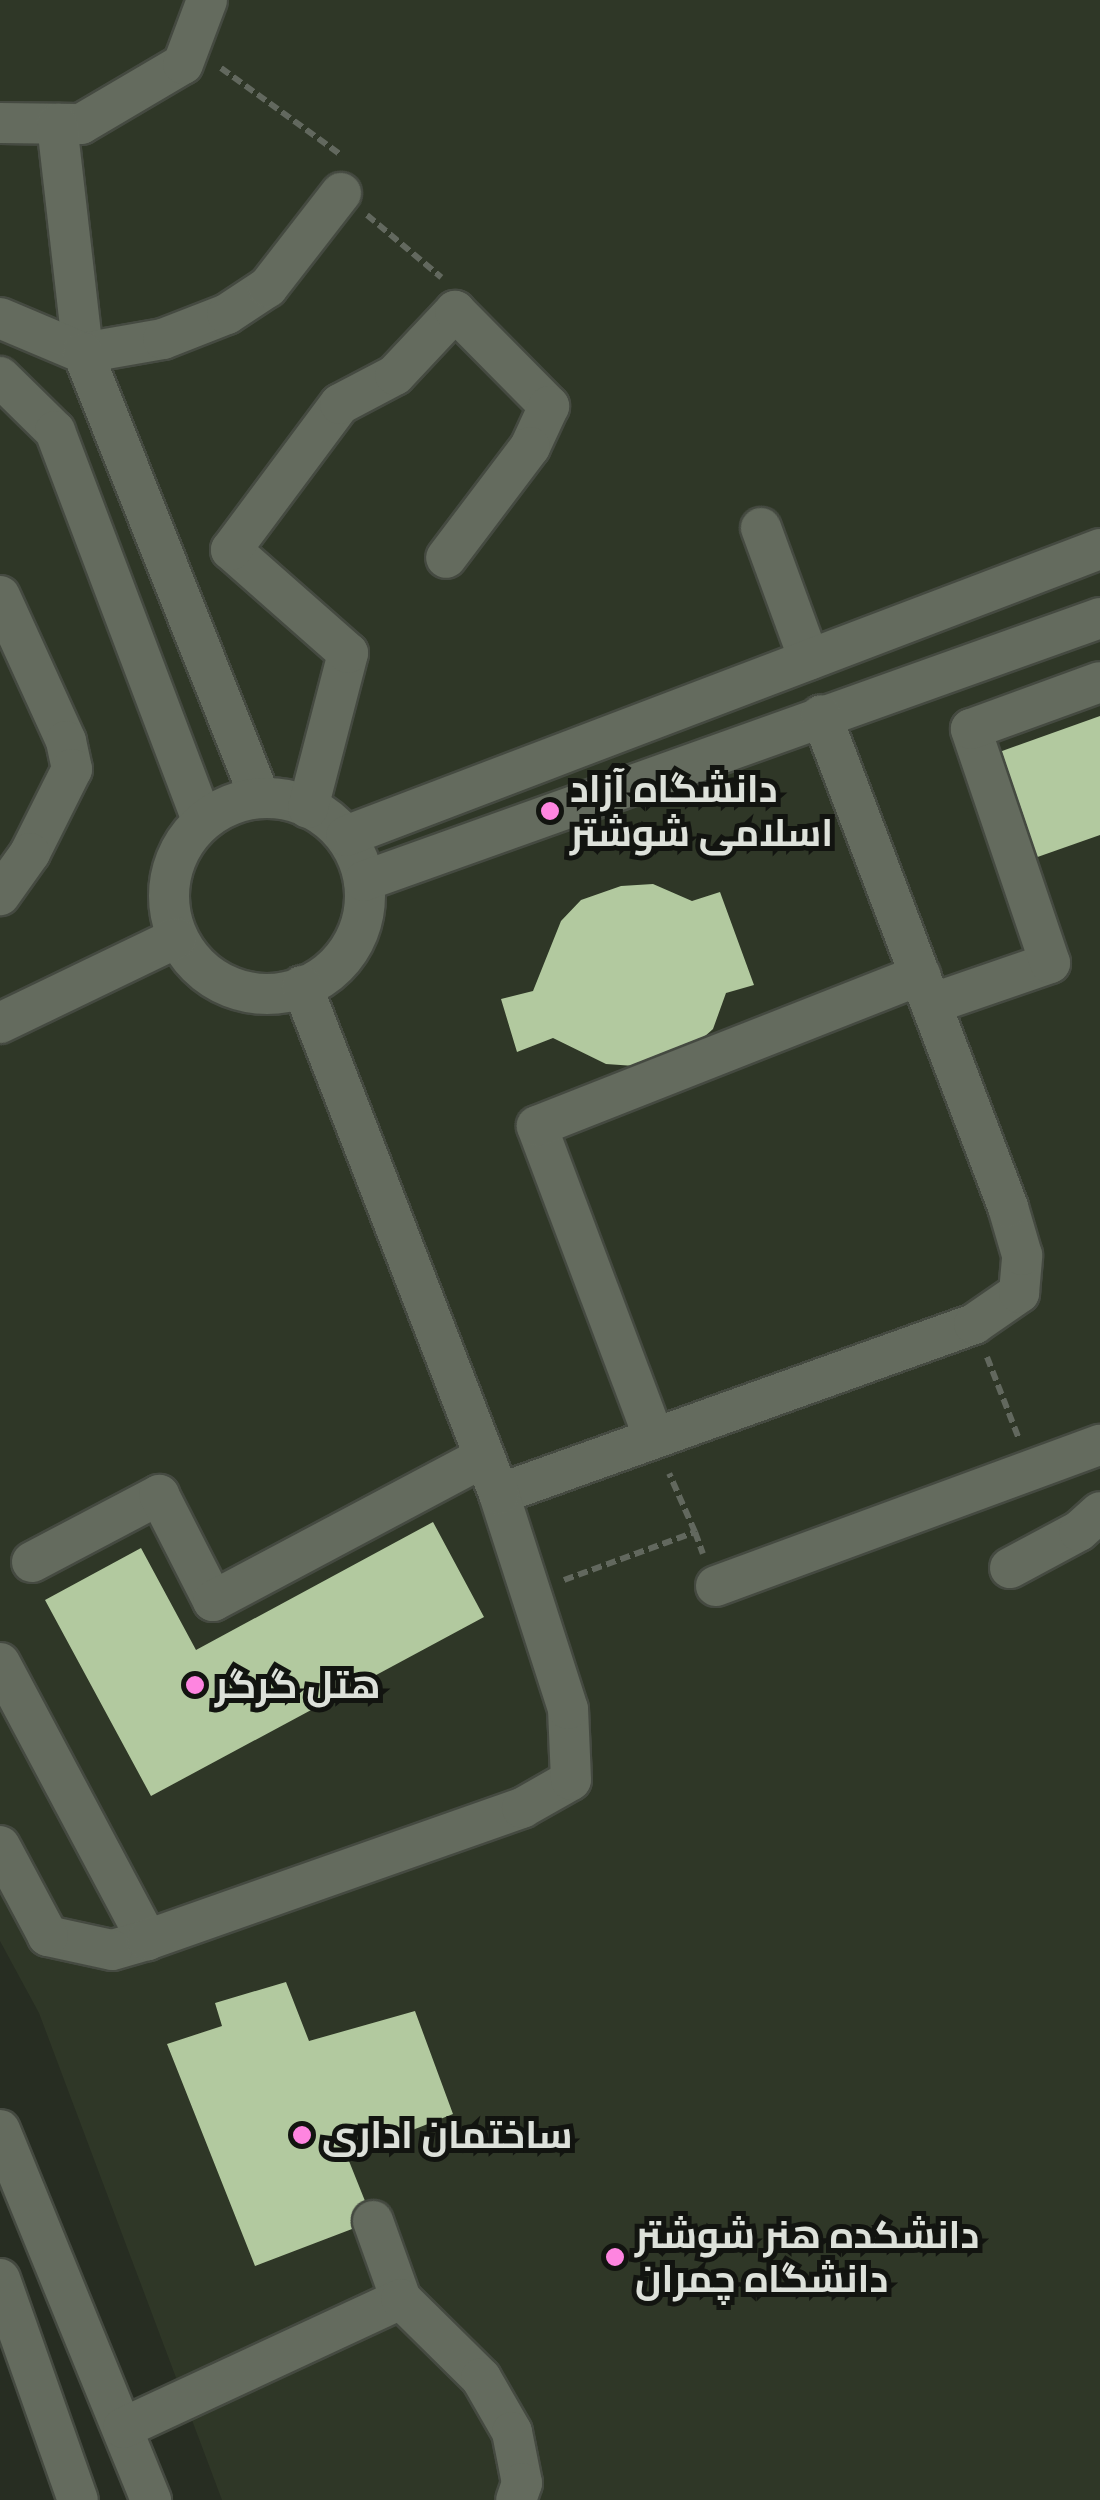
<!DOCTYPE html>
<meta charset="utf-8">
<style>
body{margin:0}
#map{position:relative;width:1100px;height:2500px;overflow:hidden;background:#272d22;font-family:Cabin,Cairo,sans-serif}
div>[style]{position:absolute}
.built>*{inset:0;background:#2f3727}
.building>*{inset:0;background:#b2c99f}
.path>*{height:6px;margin-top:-3px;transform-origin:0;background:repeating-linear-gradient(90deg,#62685e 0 10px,transparent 0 15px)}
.roads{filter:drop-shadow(2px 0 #454a41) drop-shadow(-2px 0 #454a41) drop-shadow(0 2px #454a41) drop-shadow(0 -2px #454a41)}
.minor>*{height:40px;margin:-20px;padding:0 20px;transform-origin:20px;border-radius:20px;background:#646b5e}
.minor>.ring{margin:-20px;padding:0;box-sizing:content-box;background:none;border:40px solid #646b5e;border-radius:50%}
.dots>*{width:28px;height:28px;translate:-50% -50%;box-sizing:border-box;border:5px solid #121410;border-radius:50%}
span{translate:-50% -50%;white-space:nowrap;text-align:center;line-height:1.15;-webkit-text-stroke:10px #121410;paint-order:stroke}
.poi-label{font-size:38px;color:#dde1da;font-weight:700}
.left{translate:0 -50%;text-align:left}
</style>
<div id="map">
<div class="built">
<i style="clip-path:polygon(0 0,1100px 0,1100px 2500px,222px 2500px,39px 2013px,0 1941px)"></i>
</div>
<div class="building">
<i style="clip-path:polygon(1100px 716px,1100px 835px,1029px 860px,991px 755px)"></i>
<i style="clip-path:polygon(653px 884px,692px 901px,720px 892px,754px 985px,726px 993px,713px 1029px,686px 1053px,649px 1067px,606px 1064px,553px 1038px,517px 1052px,501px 999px,533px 991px,561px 921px,581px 900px,621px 886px)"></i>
<i style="clip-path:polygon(433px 1522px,484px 1617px,151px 1796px,45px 1600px,141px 1548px,196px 1650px)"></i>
<i style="clip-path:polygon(286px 1982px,309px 2041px,415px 2011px,453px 2114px,347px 2156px,373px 2221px,255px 2266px,167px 2044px,222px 2026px,215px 2003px)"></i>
</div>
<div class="path">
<i style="left:221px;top:68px;width:147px;rotate:35.9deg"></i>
<i style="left:367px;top:215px;width:97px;rotate:40deg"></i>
<i style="left:987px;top:1357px;width:88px;rotate:68.7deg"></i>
<i style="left:695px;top:1532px;width:23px;rotate:70deg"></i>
<i style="left:564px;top:1580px;width:140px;rotate:-20.1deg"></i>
<i style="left:695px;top:1532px;width:64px;rotate:-113.8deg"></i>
</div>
<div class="roads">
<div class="minor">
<i style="left:0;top:123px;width:81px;rotate:0.7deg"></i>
<i style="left:81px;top:124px;width:118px;rotate:-30.5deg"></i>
<i style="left:183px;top:64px;width:68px;rotate:-69.4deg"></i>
<i style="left:57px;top:124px;width:230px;rotate:83.5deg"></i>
<i style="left:83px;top:353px;width:81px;rotate:-9.9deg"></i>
<i style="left:163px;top:339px;width:69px;rotate:-21.3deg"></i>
<i style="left:227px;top:314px;width:49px;rotate:-33.4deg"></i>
<i style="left:268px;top:287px;width:119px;rotate:-52.2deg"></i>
<i style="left:0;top:318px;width:90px;rotate:22.9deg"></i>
<i style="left:83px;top:353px;width:478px;rotate:68.3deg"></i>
<i style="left:0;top:377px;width:77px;rotate:44.5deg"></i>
<i style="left:55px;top:431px;width:417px;rotate:69.3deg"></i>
<i style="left:761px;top:528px;width:140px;rotate:69.9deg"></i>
<i style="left:0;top:596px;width:159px;rotate:65.5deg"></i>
<i style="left:66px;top:741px;width:29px;rotate:78deg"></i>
<i style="left:72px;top:769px;width:94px;rotate:116.6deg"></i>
<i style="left:30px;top:853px;width:52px;rotate:125.5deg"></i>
<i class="ring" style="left:169px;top:798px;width:156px;height:156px"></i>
<i style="left:308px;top:808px;width:160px;rotate:-75.5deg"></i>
<i style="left:348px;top:653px;width:156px;rotate:-138.6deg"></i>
<i style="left:231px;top:550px;width:182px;rotate:-53.3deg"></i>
<i style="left:340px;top:404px;width:62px;rotate:-27.8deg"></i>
<i style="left:395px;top:375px;width:88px;rotate:-46.8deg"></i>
<i style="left:455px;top:311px;width:134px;rotate:45.3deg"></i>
<i style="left:549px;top:406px;width:45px;rotate:114.9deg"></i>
<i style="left:530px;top:447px;width:139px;rotate:127.1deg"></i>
<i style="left:346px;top:836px;width:807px;rotate:-20.84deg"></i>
<i style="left:364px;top:881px;width:782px;rotate:-19.66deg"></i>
<i style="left:931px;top:1004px;width:126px;rotate:-19deg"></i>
<i style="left:1050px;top:963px;width:247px;rotate:-108.7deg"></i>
<i style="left:971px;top:729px;width:137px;rotate:-20deg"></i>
<i style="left:0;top:1023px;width:196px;rotate:-25.7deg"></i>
<i style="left:654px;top:1438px;width:333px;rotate:-110.6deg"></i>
<i style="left:537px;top:1126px;width:412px;rotate:-21.5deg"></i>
<i style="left:499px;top:1494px;width:505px;rotate:-19.69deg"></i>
<i style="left:974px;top:1324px;width:55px;rotate:-34.6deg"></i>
<i style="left:1019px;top:1293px;width:38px;rotate:-85deg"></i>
<i style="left:1022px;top:1255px;width:50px;rotate:-106.3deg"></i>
<i style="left:1008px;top:1207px;width:526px;rotate:-110.81deg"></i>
<i style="left:32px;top:1562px;width:144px;rotate:-27.8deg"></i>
<i style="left:159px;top:1495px;width:119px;rotate:63deg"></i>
<i style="left:213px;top:1601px;width:307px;rotate:-28deg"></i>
<i style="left:1010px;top:1568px;width:78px;rotate:-28.2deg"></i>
<i style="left:1079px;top:1531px;width:28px;rotate:-42deg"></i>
<i style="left:716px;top:1586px;width:409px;rotate:-20.2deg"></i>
<i style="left:0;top:1663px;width:314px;rotate:62deg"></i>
<i style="left:147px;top:1940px;width:36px;rotate:164deg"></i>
<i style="left:112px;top:1950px;width:66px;rotate:-167.7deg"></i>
<i style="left:48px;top:1936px;width:102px;rotate:-118.1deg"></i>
<i style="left:147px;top:1940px;width:398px;rotate:-19.4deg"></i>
<i style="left:522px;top:1808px;width:56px;rotate:-29.7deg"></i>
<i style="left:571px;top:1780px;width:71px;rotate:-92.4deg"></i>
<i style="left:568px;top:1709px;width:226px;rotate:-107.8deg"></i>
<i style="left:499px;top:1494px;width:545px;rotate:-111.2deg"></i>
<i style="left:0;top:2130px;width:400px;rotate:67.8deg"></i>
<i style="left:373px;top:2221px;width:83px;rotate:70.3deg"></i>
<i style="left:0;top:2279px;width:234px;rotate:70.6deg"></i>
<i style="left:123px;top:2428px;width:306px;rotate:-24.9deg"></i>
<i style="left:401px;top:2299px;width:112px;rotate:44.6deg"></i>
<i style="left:481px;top:2378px;width:62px;rotate:60.1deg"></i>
<i style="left:512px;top:2432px;width:52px;rotate:78.9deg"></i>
<i style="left:522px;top:2483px;width:18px;rotate:109deg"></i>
</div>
</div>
<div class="dots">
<i style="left:550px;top:811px;background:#fe85e0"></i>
<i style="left:195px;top:1685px;background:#fe85e0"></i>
<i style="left:302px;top:2135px;background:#fe85e0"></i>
<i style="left:615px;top:2257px;background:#fe85e0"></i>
</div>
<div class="poi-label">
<span class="left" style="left:570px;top:811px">دانشگاه آزاد<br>اسلامی شوشتر</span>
<span class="left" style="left:215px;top:1685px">هتل گرگر</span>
<span class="left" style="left:322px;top:2135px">ساختمان اداری</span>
<span class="left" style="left:635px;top:2257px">دانشکده هنر شوشتر<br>دانشگاه چمران</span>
</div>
</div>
